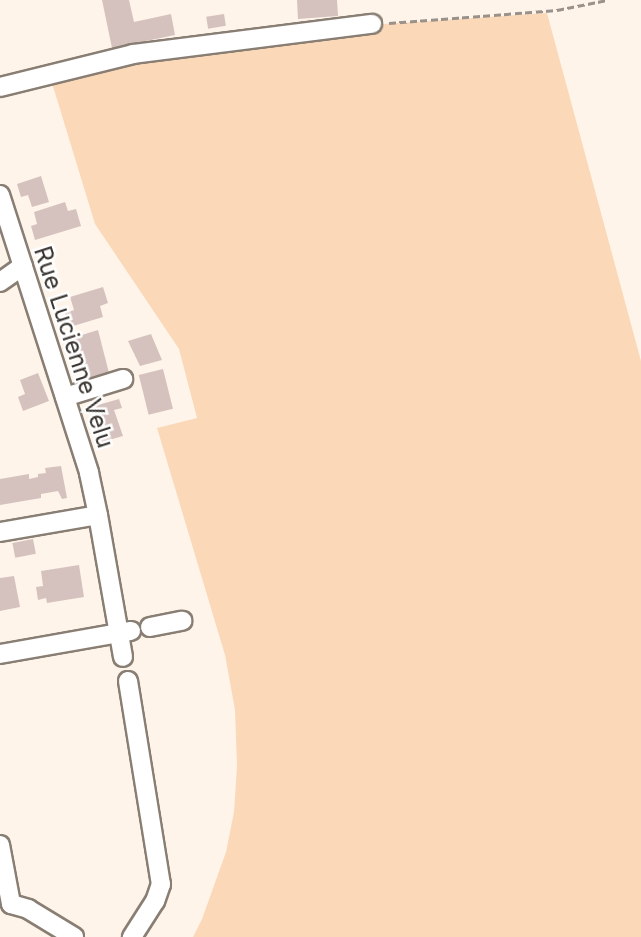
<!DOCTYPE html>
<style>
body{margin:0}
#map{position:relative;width:641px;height:937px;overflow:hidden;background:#fef4ea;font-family:Inter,sans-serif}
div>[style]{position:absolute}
.green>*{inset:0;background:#fbd9b8}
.building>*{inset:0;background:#d5c2bf;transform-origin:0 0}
.path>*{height:2.5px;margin-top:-1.25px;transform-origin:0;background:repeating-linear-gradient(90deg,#99918a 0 7px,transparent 0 10.5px)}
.roads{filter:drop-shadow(2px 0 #897e73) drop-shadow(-2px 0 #897e73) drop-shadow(0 2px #897e73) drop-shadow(0 -2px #897e73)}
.minor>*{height:18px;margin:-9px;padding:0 9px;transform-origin:9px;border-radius:9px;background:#fff}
span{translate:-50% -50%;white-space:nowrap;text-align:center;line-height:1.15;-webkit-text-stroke:5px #fff;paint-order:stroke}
.street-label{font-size:24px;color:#38332e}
</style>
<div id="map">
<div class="green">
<i style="clip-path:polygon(547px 13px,641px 361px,641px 937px,193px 937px,202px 919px,226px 852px,234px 812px,237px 766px,235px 710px,225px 655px,157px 428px,197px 418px,179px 349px,95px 224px,52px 83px,171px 55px,383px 24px)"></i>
</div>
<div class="building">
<i style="clip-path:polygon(102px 0,129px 0,134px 22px,171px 14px,175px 35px,112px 48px)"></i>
<i style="clip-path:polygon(297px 0,337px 0,338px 16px,298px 19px)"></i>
<i style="left:224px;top:14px;width:12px;height:18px;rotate:81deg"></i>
<i style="clip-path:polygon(41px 176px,49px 202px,32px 207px,28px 195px,21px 197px,17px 184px)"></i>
<i style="clip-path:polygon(65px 202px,68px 211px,76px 209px,81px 226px,35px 240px,31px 226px,37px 224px,34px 212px)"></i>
<i style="clip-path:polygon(103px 287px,108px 303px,100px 306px,103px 317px,70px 327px,65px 313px,74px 310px,70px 297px)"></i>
<i style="clip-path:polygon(98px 330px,109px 373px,88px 380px,72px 338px)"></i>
<i style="clip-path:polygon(151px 334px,162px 360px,140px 366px,128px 341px)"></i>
<i style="left:163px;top:369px;width:41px;height:25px;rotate:76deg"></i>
<i style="clip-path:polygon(38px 373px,49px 401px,23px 411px,18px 397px,25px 394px,20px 380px)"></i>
<i style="clip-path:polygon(119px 399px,122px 408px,114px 410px,123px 436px,102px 442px,91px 407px)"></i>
<i style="clip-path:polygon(61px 466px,67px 498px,62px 499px,58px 491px,41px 494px,41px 498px,0 505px,0 479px,29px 474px,29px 479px,38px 477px,38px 474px,46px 473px,45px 468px)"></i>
<i style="left:33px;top:539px;width:15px;height:21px;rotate:79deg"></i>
<i style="clip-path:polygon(79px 565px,84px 597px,47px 603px,46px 598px,38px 600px,36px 587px,43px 586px,41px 571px)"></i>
<i style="clip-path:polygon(14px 576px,20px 607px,0 611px,0 578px)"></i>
</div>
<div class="path">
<i style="left:389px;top:23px;width:169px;rotate:-4.4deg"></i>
<i style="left:557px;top:10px;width:51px;rotate:-11.3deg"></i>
</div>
<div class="roads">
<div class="minor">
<i style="left:0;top:87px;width:137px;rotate:-13.9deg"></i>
<i style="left:133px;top:54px;width:241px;rotate:-7.2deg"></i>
<i style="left:0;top:195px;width:292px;rotate:72.2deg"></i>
<i style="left:89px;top:473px;width:43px;rotate:77.9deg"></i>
<i style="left:0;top:282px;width:28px;rotate:-35deg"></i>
<i style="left:65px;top:397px;width:61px;rotate:-17.2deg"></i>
<i style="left:0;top:532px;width:99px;rotate:-9.8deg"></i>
<i style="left:98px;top:515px;width:144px;rotate:80deg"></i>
<i style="left:150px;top:627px;width:33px;rotate:-11deg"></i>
<i style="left:0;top:654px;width:133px;rotate:-10deg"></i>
<i style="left:128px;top:681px;width:206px;rotate:80.8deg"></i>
<i style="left:161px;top:884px;width:18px;rotate:109deg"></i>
<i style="left:155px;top:901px;width:43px;rotate:122.6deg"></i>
<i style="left:0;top:845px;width:60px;rotate:79.4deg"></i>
<i style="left:11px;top:904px;width:18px;rotate:16deg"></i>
<i style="left:28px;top:909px;width:54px;rotate:31.3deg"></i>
</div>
</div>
<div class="street-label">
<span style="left:74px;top:347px;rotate:72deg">Rue Lucienne Velu</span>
</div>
</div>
